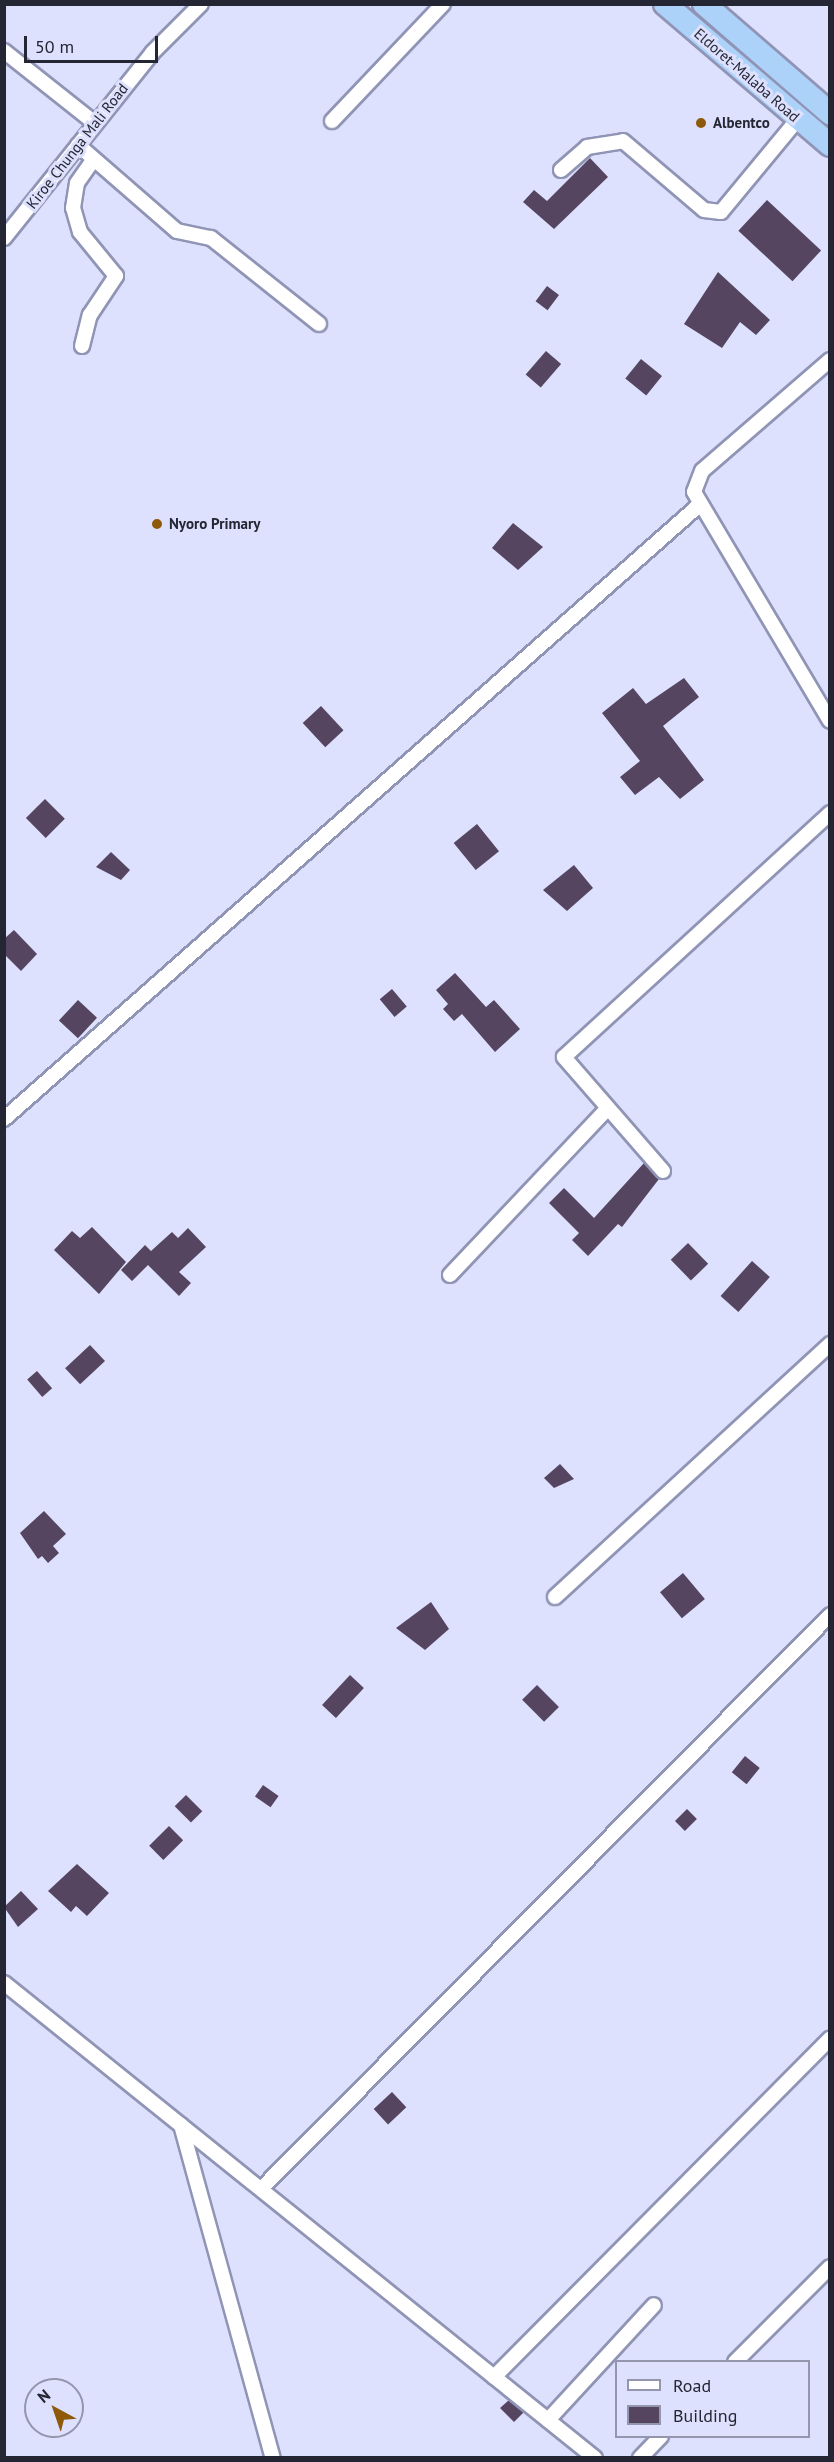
<!DOCTYPE html>
<style>
body{margin:0}
#map{position:relative;width:834px;height:2462px;overflow:hidden;background:#dde1fd;font-family:"PT Sans",sans-serif}
div>[style]{position:absolute}
.building>*{inset:0;background:#554560;transform-origin:0 0}
.roads{filter:drop-shadow(2px 0 #9094b5) drop-shadow(-2px 0 #9094b5) drop-shadow(0 2px #9094b5) drop-shadow(0 -2px #9094b5)}
.minor>*{height:14px;margin:-7px;padding:0 7px;transform-origin:7px;border-radius:7px;background:#fff}
.trunk>*{height:22px;margin:-11px;padding:0 11px;transform-origin:11px;border-radius:11px;background:#acd2fa}
.dots>*{width:16px;height:16px;translate:-50% -50%;box-sizing:border-box;border:3px solid #dde1fd;border-radius:50%}
span{translate:-50% -50%;white-space:nowrap;text-align:center;line-height:1.15;-webkit-text-stroke:6px #dde1fd;paint-order:stroke}
.street-label{font-size:15px;color:#242633}
.poi-label{font-size:15px;color:#242633;font-weight:700}
.left{translate:0 -50%;text-align:left}
.frame{position:absolute;inset:0;border:6px solid #242633;pointer-events:none}
.legend{position:absolute;left:615px;top:2360px;width:195px;height:78px;box-sizing:border-box;background:#dde1fd;border:2px solid #9396ac;margin:0;padding:8px 10px;list-style:none;font-size:18px;color:#242633}
.legend li{display:flex;align-items:center;gap:12px;height:30px}
.legend b{width:30px;border:2px solid #9396ac}
.north{position:absolute;left:24px;top:2378px;width:60px;height:60px;box-sizing:border-box;background:#dde1fd;border:2px solid #9396ac;border-radius:50%;rotate:320deg;font-size:16px;font-weight:700;line-height:24px;text-align:center;color:#242633}
.north::after{content:'';display:block;margin:auto;width:21px;height:27px;background:#8e5a09;clip-path:polygon(50% 0,100% 100%,50% 72%,0 100%)}
.scale{position:absolute;left:24px;top:36px;width:134px;height:27px;box-sizing:border-box;border:3px solid #242633;border-top:0;padding-left:8px;font-size:18px;line-height:21px;white-space:nowrap;color:#242633;-webkit-text-stroke:4px #dde1fd;paint-order:stroke}
</style>
<div id="map">
<div class="building">
<i style="clip-path:polygon(590px 158px,608px 177px,554px 229px,523px 202px,534px 190px,547px 201px)"></i>
<i style="left:767px;top:200px;width:74px;height:42px;rotate:43deg"></i>
<i style="clip-path:polygon(718px 272px,770px 320px,756px 335px,740px 322px,722px 348px,684px 324px)"></i>
<i style="left:547px;top:286px;width:15px;height:19px;rotate:37deg"></i>
<i style="left:546px;top:351px;width:20px;height:31px;rotate:41deg"></i>
<i style="left:641px;top:359px;width:27px;height:25px;rotate:39deg"></i>
<i style="clip-path:polygon(513px 523px,543px 547px,518px 570px,492px 548px)"></i>
<i style="clip-path:polygon(684px 678px,699px 697px,663px 726px,704px 780px,680px 799px,659px 777px,635px 795px,620px 777px,640px 761px,602px 713px,633px 688px,646px 704px)"></i>
<i style="left:321px;top:706px;width:33px;height:25px;rotate:47deg"></i>
<i style="left:45px;top:799px;width:28px;height:27px;rotate:45deg"></i>
<i style="left:477px;top:824px;width:35px;height:30px;rotate:51deg"></i>
<i style="clip-path:polygon(111px 852px,130px 870px,121px 880px,96px 867px)"></i>
<i style="clip-path:polygon(574px 865px,593px 888px,567px 911px,543px 890px)"></i>
<i style="clip-path:polygon(14px 930px,37px 954px,21px 971px,4px 954px,4px 939px)"></i>
<i style="clip-path:polygon(455px 973px,486px 1007px,494px 1000px,520px 1029px,495px 1052px,462px 1014px,454px 1021px,443px 1009px,448px 1004px,436px 990px)"></i>
<i style="left:392px;top:989px;width:23px;height:16px;rotate:50deg"></i>
<i style="left:78px;top:1000px;width:26px;height:28px;rotate:43deg"></i>
<i style="clip-path:polygon(644px 1163px,659px 1179px,622px 1227px,618px 1224px,588px 1256px,572px 1240px,579px 1233px,549px 1203px,564px 1188px,594px 1218px)"></i>
<i style="clip-path:polygon(92px 1227px,126px 1262px,99px 1294px,54px 1250px,72px 1231px,80px 1238px)"></i>
<i style="clip-path:polygon(188px 1228px,206px 1247px,179px 1272px,191px 1283px,179px 1296px,148px 1265px,132px 1281px,121px 1270px,145px 1245px,151px 1251px,172px 1232px,178px 1238px)"></i>
<i style="left:688px;top:1243px;width:29px;height:24px;rotate:46deg"></i>
<i style="left:752px;top:1261px;width:24px;height:47px;rotate:42deg"></i>
<i style="left:90px;top:1345px;width:22px;height:34px;rotate:47deg"></i>
<i style="left:37px;top:1371px;width:23px;height:13px;rotate:49deg"></i>
<i style="clip-path:polygon(560px 1464px,574px 1479px,554px 1488px,544px 1478px)"></i>
<i style="clip-path:polygon(44px 1511px,66px 1534px,53px 1546px,59px 1553px,48px 1563px,42px 1556px,38px 1559px,20px 1533px)"></i>
<i style="left:683px;top:1573px;width:34px;height:30px;rotate:50deg"></i>
<i style="clip-path:polygon(431px 1602px,449px 1629px,425px 1650px,396px 1628px)"></i>
<i style="left:350px;top:1675px;width:19px;height:41px;rotate:43deg"></i>
<i style="left:537px;top:1685px;width:31px;height:21px;rotate:45deg"></i>
<i style="left:745px;top:1756px;width:19px;height:21px;rotate:39deg"></i>
<i style="left:263px;top:1785px;width:19px;height:14px;rotate:35deg"></i>
<i style="left:186px;top:1795px;width:23px;height:16px;rotate:45deg"></i>
<i style="left:687px;top:1809px;width:14px;height:17px;rotate:45deg"></i>
<i style="left:169px;top:1826px;width:20px;height:28px;rotate:45deg"></i>
<i style="clip-path:polygon(77px 1864px,109px 1893px,87px 1916px,76px 1906px,71px 1912px,48px 1891px)"></i>
<i style="clip-path:polygon(21px 1891px,38px 1909px,18px 1927px,4px 1907px)"></i>
<i style="left:392px;top:2092px;width:21px;height:25px;rotate:47deg"></i>
<i style="clip-path:polygon(509px 2400px,524px 2412px,514px 2422px,500px 2408px)"></i>
</div>
<div class="roads">
<div class="minor">
<i style="left:4px;top:51px;width:116px;rotate:38.4deg"></i>
<i style="left:332px;top:121px;width:161px;rotate:-46.5deg"></i>
<i style="left:78px;top:145px;width:131px;rotate:41deg"></i>
<i style="left:177px;top:231px;width:35px;rotate:12deg"></i>
<i style="left:211px;top:238px;width:138px;rotate:38.5deg"></i>
<i style="left:561px;top:170px;width:35px;rotate:-41deg"></i>
<i style="left:587px;top:147px;width:36px;rotate:-9deg"></i>
<i style="left:623px;top:141px;width:106px;rotate:40.4deg"></i>
<i style="left:704px;top:210px;width:17px;rotate:7deg"></i>
<i style="left:721px;top:212px;width:121px;rotate:-50.4deg"></i>
<i style="left:4px;top:238px;width:237px;rotate:-51.3deg"></i>
<i style="left:152px;top:53px;width:69px;rotate:-45deg"></i>
<i style="left:82px;top:346px;width:32px;rotate:-76deg"></i>
<i style="left:90px;top:315px;width:47px;rotate:-56.3deg"></i>
<i style="left:116px;top:276px;width:57px;rotate:-129.3deg"></i>
<i style="left:80px;top:232px;width:25px;rotate:-106deg"></i>
<i style="left:73px;top:208px;width:25px;rotate:-81deg"></i>
<i style="left:77px;top:183px;width:29px;rotate:-55deg"></i>
<i style="left:830px;top:360px;width:169px;rotate:139.1deg"></i>
<i style="left:702px;top:471px;width:22px;rotate:111deg"></i>
<i style="left:694px;top:492px;width:266px;rotate:59.3deg"></i>
<i style="left:4px;top:1119px;width:926px;rotate:-41.45deg"></i>
<i style="left:663px;top:1171px;width:151px;rotate:-131deg"></i>
<i style="left:564px;top:1057px;width:361px;rotate:-42.5deg"></i>
<i style="left:450px;top:1275px;width:227px;rotate:-46.6deg"></i>
<i style="left:555px;top:1597px;width:374px;rotate:-42.6deg"></i>
<i style="left:4px;top:1983px;width:758px;rotate:38.79deg"></i>
<i style="left:181px;top:2125px;width:345px;rotate:74.6deg"></i>
<i style="left:261px;top:2189px;width:808px;rotate:-45.25deg"></i>
<i style="left:735px;top:2362px;width:134px;rotate:-45deg"></i>
<i style="left:494px;top:2377px;width:477px;rotate:-45.2deg"></i>
<i style="left:548px;top:2420px;width:156px;rotate:-47.3deg"></i>
<i style="left:640px;top:2458px;width:30px;rotate:-46deg"></i>
</div>
<div class="trunk">
<i style="left:665px;top:4px;width:217px;rotate:40.5deg"></i>
<i style="left:704px;top:4px;width:167px;rotate:40.9deg"></i>
</div>
</div>
<div class="dots">
<i style="left:701px;top:123px;background:#8e5a09"></i>
<i style="left:157px;top:524px;background:#8e5a09"></i>
</div>
<div class="street-label">
<span style="left:747px;top:75px;rotate:41deg">Eldoret-Malaba Road</span>
<span style="left:77px;top:146px;rotate:-52deg">Kiroe Chunga Mali Road</span>
</div>
<div class="poi-label">
<span class="left" style="left:713px;top:123px">Albentco</span>
<span class="left" style="left:169px;top:524px">Nyoro Primary</span>
</div>
<div class="frame"></div>
<ul class="legend">
<li><b style="height:8px;background:#fff"></b>Road</li>
<li><b style="height:16px;background:#554560"></b>Building</li>
</ul>
<div class="north">N</div>
<div class="scale">50 m</div>
</div>
